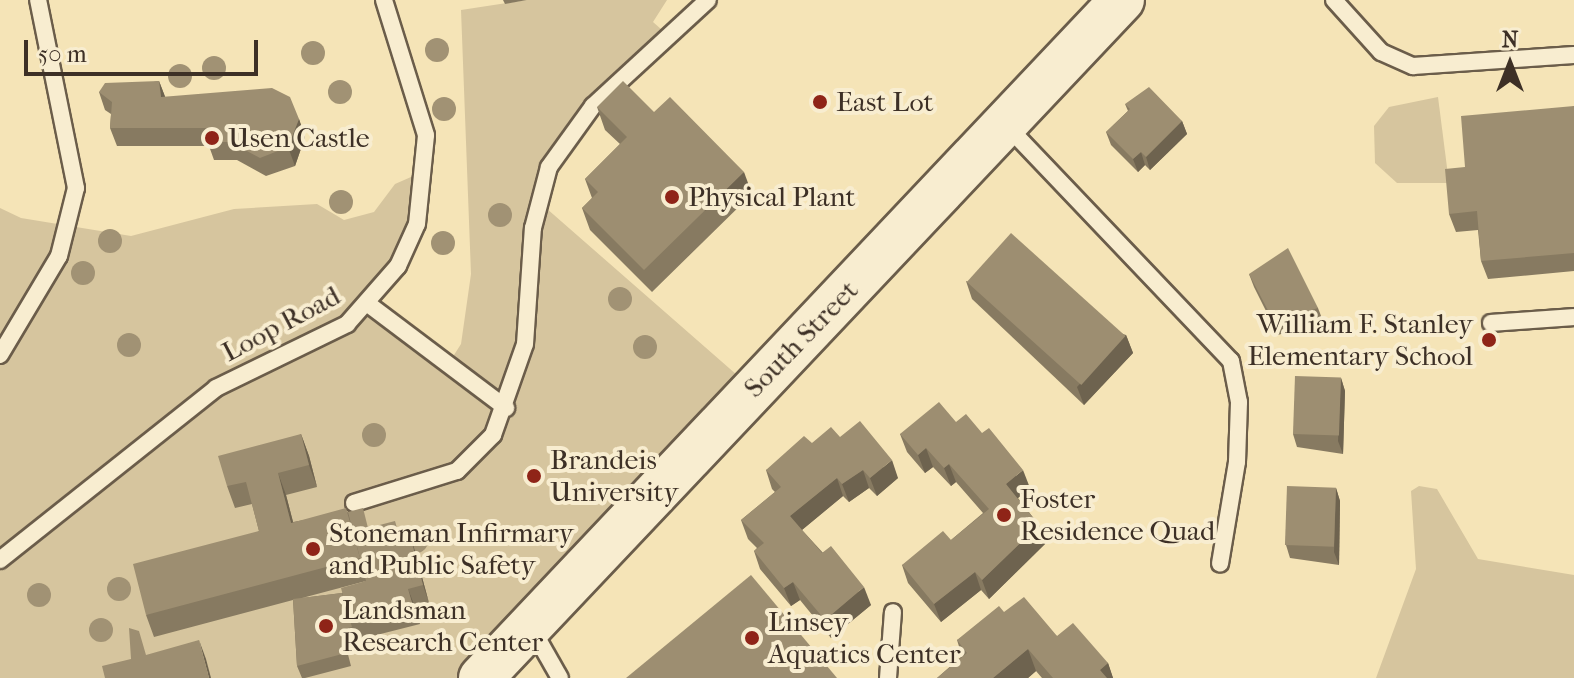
<!DOCTYPE html>
<style>
body{margin:0}
#map{position:relative;width:1574px;height:678px;overflow:hidden;background:#f5e4b7;font-family:"IM FELL French Canon",serif}
div>[style]{position:absolute}
.green>*{inset:0;background:#d6c59e}
.roads{filter:drop-shadow(2px 0 #6b5d4a) drop-shadow(-2px 0 #6b5d4a) drop-shadow(0 2px #6b5d4a) drop-shadow(0 -2px #6b5d4a)}
.service>*{height:16px;margin:-8px;padding:0 8px;transform-origin:8px;border-radius:8px;background:#f8edd0}
.secondary>*{height:44px;margin:-22px;padding:0 22px;transform-origin:22px;border-radius:22px;background:#f8edd0}
.trees>*{width:24px;height:24px;margin:-12px;border-radius:50%;background:#a19274}
.wall>*{inset:0;background:#877a61}
.shaded-wall>*{inset:0;background:#6e634f;transform-origin:0 0}
.building>*{inset:0;background:#9d8e71;transform-origin:0 0}
.dots>*{width:22px;height:22px;translate:-50% -50%;box-sizing:border-box;border:4px solid #f8edd0;border-radius:50%}
span{translate:-50% -50%;white-space:nowrap;text-align:center;line-height:1.15;-webkit-text-stroke:8px #f8edd0;paint-order:stroke}
.poi-label{font-size:28px;color:#3d3026}
.left{translate:0 -50%;text-align:left}
.right{translate:-100% -50%;text-align:right}
.street-label{font-size:28px;color:#3d3026}
.north{position:absolute;left:1470px;top:24px;width:80px;height:80px;-webkit-text-stroke:6px #f8edd0;paint-order:stroke;rotate:0deg;font-size:22px;font-weight:700;line-height:32px;text-align:center;color:#3d3026}
.north::after{content:'';display:block;margin:auto;width:28px;height:36px;background:#3d3026;clip-path:polygon(50% 0,100% 100%,50% 72%,0 100%)}
.scale{position:absolute;left:24px;top:40px;width:234px;height:36px;box-sizing:border-box;border:4px solid #3d3026;border-top:0;padding-left:10px;font-size:24px;line-height:28px;white-space:nowrap;color:#3d3026;-webkit-text-stroke:6px #f8edd0;paint-order:stroke}
</style>
<div id="map">
<div class="green">
<i style="clip-path:polygon(527px 0,667px 0,653px 22px,670px 37px,593px 106px,538px 201px,753px 389px,481px 678px,0 678px,0 208px,21px 218px,131px 236px,234px 209px,317px 204px,344px 220px,374px 212px,395px 184px,427px 170px,417px 224px,368px 304px,447px 366px,461px 344px,471px 274px,461px 10px)"></i>
<i style="clip-path:polygon(1438px 97px,1449px 183px,1397px 183px,1375px 163px,1374px 126px,1389px 107px)"></i>
<i style="clip-path:polygon(1419px 486px,1437px 489px,1478px 559px,1574px 575px,1574px 678px,1376px 678px,1416px 569px,1411px 491px)"></i>
</div>
<div class="roads">
<div class="service">
<i style="left:1334px;top:0;width:70px;rotate:47.9deg"></i>
<i style="left:1381px;top:52px;width:35px;rotate:24deg"></i>
<i style="left:1413px;top:66px;width:161px;rotate:-3.9deg"></i>
<i style="left:1007px;top:126px;width:325px;rotate:46.4deg"></i>
<i style="left:1231px;top:361px;width:42px;rotate:79deg"></i>
<i style="left:1239px;top:402px;width:60px;rotate:91.9deg"></i>
<i style="left:1237px;top:462px;width:103px;rotate:99.5deg"></i>
<i style="left:368px;top:304px;width:173px;rotate:37deg"></i>
<i style="left:1491px;top:323px;width:83px;rotate:-4.1deg"></i>
<i style="left:0;top:355px;width:115px;rotate:-59.2deg"></i>
<i style="left:59px;top:256px;width:70px;rotate:-76deg"></i>
<i style="left:76px;top:188px;width:192px;rotate:-101.4deg"></i>
<i style="left:354px;top:503px;width:108px;rotate:-17.3deg"></i>
<i style="left:457px;top:471px;width:51px;rotate:-45deg"></i>
<i style="left:493px;top:435px;width:96px;rotate:-70.6deg"></i>
<i style="left:525px;top:344px;width:116px;rotate:-86.1deg"></i>
<i style="left:533px;top:228px;width:63px;rotate:-75.3deg"></i>
<i style="left:549px;top:167px;width:75px;rotate:-54.2deg"></i>
<i style="left:593px;top:106px;width:156px;rotate:-42.7deg"></i>
<i style="left:0;top:560px;width:276px;rotate:-38.5deg"></i>
<i style="left:216px;top:388px;width:146px;rotate:-26deg"></i>
<i style="left:347px;top:324px;width:77px;rotate:-48.7deg"></i>
<i style="left:398px;top:266px;width:46px;rotate:-65.7deg"></i>
<i style="left:417px;top:224px;width:89px;rotate:-84.2deg"></i>
<i style="left:426px;top:135px;width:141px;rotate:-107.3deg"></i>
<i style="left:540px;top:643px;width:40px;rotate:60.3deg"></i>
<i style="left:888px;top:678px;width:66px;rotate:-85.7deg"></i>
</div>
<div class="secondary">
<i style="left:481px;top:678px;width:933px;rotate:-46.61deg"></i>
</div>
</div>
<div class="trees">
<i style="left:437px;top:50px"></i>
<i style="left:313px;top:53px"></i>
<i style="left:214px;top:68px"></i>
<i style="left:180px;top:76px"></i>
<i style="left:340px;top:92px"></i>
<i style="left:444px;top:109px"></i>
<i style="left:341px;top:202px"></i>
<i style="left:500px;top:215px"></i>
<i style="left:110px;top:241px"></i>
<i style="left:443px;top:243px"></i>
<i style="left:83px;top:273px"></i>
<i style="left:620px;top:299px"></i>
<i style="left:129px;top:345px"></i>
<i style="left:645px;top:347px"></i>
<i style="left:374px;top:435px"></i>
<i style="left:416px;top:541px"></i>
<i style="left:119px;top:589px"></i>
<i style="left:39px;top:595px"></i>
<i style="left:101px;top:630px"></i>
</div>
<div class="wall">
<i style="clip-path:polygon(503px 0,527px 0,505px 4px)"></i>
<i style="clip-path:polygon(159px 81px,165px 97px,299px 119px,305px 137px,295px 166px,266px 176px,237px 160px,214px 160px,209px 146px,117px 146px,110px 128px,111px 114px,105px 110px,99px 92px)"></i>
<i style="clip-path:polygon(1125px 104px,1182px 121px,1187px 134px,1150px 170px,1145px 165px,1138px 172px,1111px 145px,1106px 132px,1128px 111px)"></i>
<i style="clip-path:polygon(1574px 106px,1574px 271px,1488px 279px,1481px 261px,1478px 230px,1456px 232px,1449px 214px,1465px 167px)"></i>
<i style="clip-path:polygon(597px 107px,654px 112px,752px 194px,652px 292px,590px 230px,582px 208px,592px 198px,585px 179px,620px 144px,605px 130px)"></i>
<i style="clip-path:polygon(1249px 274px,1318px 308px,1323px 321px,1278px 335px,1254px 287px)"></i>
<i style="clip-path:polygon(966px 281px,1126px 335px,1133px 353px,1084px 405px,972px 299px)"></i>
<i style="clip-path:polygon(1341px 378px,1345px 391px,1343px 454px,1297px 447px,1293px 434px)"></i>
<i style="clip-path:polygon(956px 422px,1030px 488px,1018px 498px,1039px 525px,1046px 543px,989px 599px,981px 590px,941px 622px,908px 583px,902px 565px,951px 540px,983px 513px,956px 482px,951px 486px,933px 467px,925px 473px,907px 452px,900px 434px)"></i>
<i style="clip-path:polygon(evenodd,301px 434px,309px 456px,317px 487px,286px 495px,293px 522px,348px 512px,370px 528px,400px 535px,415px 551px,429px 603px,415px 607px,420px 624px,345px 643px,351px 666px,305px 678px,302px 678px,297px 666px,293px 600px,154px 637px,146px 615px,259px 531px,252px 504px,235px 508px,227px 486px,301px 434px,366px 581px,342px 593px,302px 598px,366px 581px)"></i>
<i style="clip-path:polygon(840px 437px,898px 478px,877px 496px,869px 488px,849px 502px,843px 496px,802px 530px,871px 605px,831px 638px,800px 600px,791px 606px,760px 569px,754px 551px,757px 548px,748px 539px,741px 520px,775px 492px,772px 489px,766px 470px,812px 443px)"></i>
<i style="clip-path:polygon(1336px 488px,1340px 501px,1339px 565px,1290px 558px,1286px 545px)"></i>
<i style="clip-path:polygon(1004px 612px,1057px 636px,1108px 663px,1113px 678px,1042px 678px,1036px 671px,1028px 678px,937px 678px,962px 656px,957px 640px)"></i>
</div>
<div class="shaded-wall">
<i style="clip-path:polygon(159px 81px,166px 99px,161px 97px)"></i>
<i style="clip-path:polygon(299px 119px,305px 137px,295px 166px,288px 147px)"></i>
<i style="clip-path:polygon(1182px 121px,1187px 134px,1150px 170px,1146px 157px)"></i>
<i style="clip-path:polygon(1141px 152px,1145px 165px,1138px 172px,1133px 159px)"></i>
<i style="left:744px;top:172px;width:23px;height:140px;rotate:70deg"></i>
<i style="clip-path:polygon(1126px 335px,1133px 353px,1084px 405px,1077px 387px)"></i>
<i style="clip-path:polygon(1341px 378px,1345px 391px,1343px 454px,1338px 441px)"></i>
<i style="clip-path:polygon(301px 434px,309px 456px,317px 487px,309px 465px)"></i>
<i style="clip-path:polygon(926px 448px,933px 467px,925px 473px,918px 455px)"></i>
<i style="clip-path:polygon(892px 460px,898px 478px,877px 496px,870px 478px)"></i>
<i style="clip-path:polygon(949px 464px,956px 482px,951px 486px,944px 468px)"></i>
<i style="clip-path:polygon(863px 470px,869px 488px,849px 502px,842px 484px)"></i>
<i style="clip-path:polygon(1023px 470px,1030px 488px,1013px 502px,1006px 484px)"></i>
<i style="clip-path:polygon(278px 473px,286px 495px,299px 545px,291px 523px)"></i>
<i style="clip-path:polygon(837px 478px,843px 496px,797px 534px,790px 516px)"></i>
<i style="clip-path:polygon(1336px 488px,1340px 501px,1339px 565px,1334px 552px)"></i>
<i style="clip-path:polygon(1039px 525px,1046px 543px,989px 599px,982px 580px)"></i>
<i style="clip-path:polygon(409px 532px,415px 551px,429px 603px,423px 585px)"></i>
<i style="clip-path:polygon(975px 572px,981px 590px,941px 622px,934px 604px)"></i>
<i style="clip-path:polygon(793px 582px,800px 600px,791px 606px,784px 588px)"></i>
<i style="clip-path:polygon(864px 587px,871px 605px,831px 638px,825px 620px)"></i>
<i style="clip-path:polygon(408px 589px,415px 607px,420px 624px,413px 606px)"></i>
<i style="clip-path:polygon(199px 640px,206px 659px,211px 678px,209px 678px)"></i>
<i style="clip-path:polygon(1028px 649px,1036px 671px,1028px 678px,993px 678px)"></i>
<i style="clip-path:polygon(1108px 663px,1113px 678px,1103px 678px,1100px 670px)"></i>
</div>
<div class="building">
<i style="clip-path:polygon(159px 81px,161px 97px,272px 88px,290px 97px,299px 119px,288px 147px,260px 158px,230px 142px,208px 142px,207px 128px,110px 128px,112px 102px,99px 92px,105px 83px)"></i>
<i style="clip-path:polygon(623px 81px,654px 112px,670px 97px,744px 172px,644px 270px,582px 208px,598px 192px,585px 179px,627px 137px,597px 107px)"></i>
<i style="clip-path:polygon(1149px 87px,1182px 121px,1146px 157px,1141px 152px,1133px 159px,1106px 132px,1130px 109px,1125px 104px)"></i>
<i style="clip-path:polygon(1574px 106px,1574px 253px,1481px 261px,1477px 211px,1449px 214px,1445px 169px,1465px 167px,1461px 116px)"></i>
<i style="left:1011px;top:233px;width:154px;height:66px;rotate:42deg"></i>
<i style="clip-path:polygon(1288px 248px,1318px 308px,1274px 322px,1249px 274px)"></i>
<i style="left:1295px;top:376px;width:46px;height:58px;rotate:2deg"></i>
<i style="clip-path:polygon(939px 402px,956px 422px,966px 414px,982px 433px,989px 428px,1023px 470px,1006px 484px,1039px 525px,982px 580px,975px 572px,934px 604px,902px 565px,943px 531px,951px 540px,989px 509px,949px 464px,944px 468px,926px 448px,918px 455px,900px 434px)"></i>
<i style="clip-path:polygon(860px 421px,892px 460px,870px 478px,863px 470px,842px 484px,837px 478px,790px 516px,822px 553px,831px 546px,864px 587px,825px 620px,793px 582px,784px 588px,754px 551px,764px 543px,741px 520px,781px 487px,766px 470px,804px 436px,812px 443px,831px 427px,840px 437px)"></i>
<i style="clip-path:polygon(301px 434px,309px 465px,278px 473px,291px 523px,346px 508px,360px 558px,146px 615px,133px 564px,259px 531px,246px 482px,227px 486px,218px 456px)"></i>
<i style="left:1287px;top:486px;width:49px;height:59px;rotate:2deg"></i>
<i style="clip-path:polygon(363px 508px,368px 528px,395px 521px,399px 535px,409px 532px,423px 585px,408px 589px,413px 606px,350px 622px,341px 588px,366px 581px,348px 512px)"></i>
<i style="clip-path:polygon(751px 575px,837px 678px,626px 678px)"></i>
<i style="clip-path:polygon(342px 593px,352px 627px,340px 630px,346px 653px,297px 666px,293px 599px)"></i>
<i style="clip-path:polygon(1024px 597px,1057px 636px,1073px 623px,1108px 663px,1100px 670px,1107px 678px,1053px 678px,1028px 649px,993px 678px,937px 678px,967px 653px,957px 640px,999px 606px,1004px 612px)"></i>
<i style="clip-path:polygon(129px 628px,139px 631px,146px 655px,199px 640px,209px 678px,105px 678px,102px 666px,131px 659px)"></i>
</div>
<div class="dots">
<i style="left:820px;top:102px;background:#8f2418"></i>
<i style="left:212px;top:138px;background:#8f2418"></i>
<i style="left:672px;top:197px;background:#8f2418"></i>
<i style="left:1489px;top:340px;background:#8f2418"></i>
<i style="left:534px;top:476px;background:#8f2418"></i>
<i style="left:1004px;top:515px;background:#8f2418"></i>
<i style="left:313px;top:549px;background:#8f2418"></i>
<i style="left:326px;top:626px;background:#8f2418"></i>
<i style="left:752px;top:638px;background:#8f2418"></i>
</div>
<div class="poi-label">
<span class="left" style="left:836px;top:102px">East Lot</span>
<span class="left" style="left:228px;top:138px">Usen Castle</span>
<span class="left" style="left:688px;top:197px">Physical Plant</span>
<span class="right" style="left:1473px;top:340px">William F. Stanley<br>Elementary School</span>
<span class="left" style="left:550px;top:476px">Brandeis<br>University</span>
<span class="left" style="left:1020px;top:515px">Foster<br>Residence Quad</span>
<span class="left" style="left:329px;top:549px">Stoneman Infirmary<br>and Public Safety</span>
<span class="left" style="left:342px;top:626px">Landsman<br>Research Center</span>
<span class="left" style="left:768px;top:638px">Linsey<br>Aquatics Center</span>
</div>
<div class="street-label">
<span style="left:281px;top:324px;rotate:-28deg">Loop Road</span>
<span style="left:801px;top:339px;rotate:-46deg">South Street</span>
</div>
<div class="north">N</div>
<div class="scale">50 m</div>
</div>
